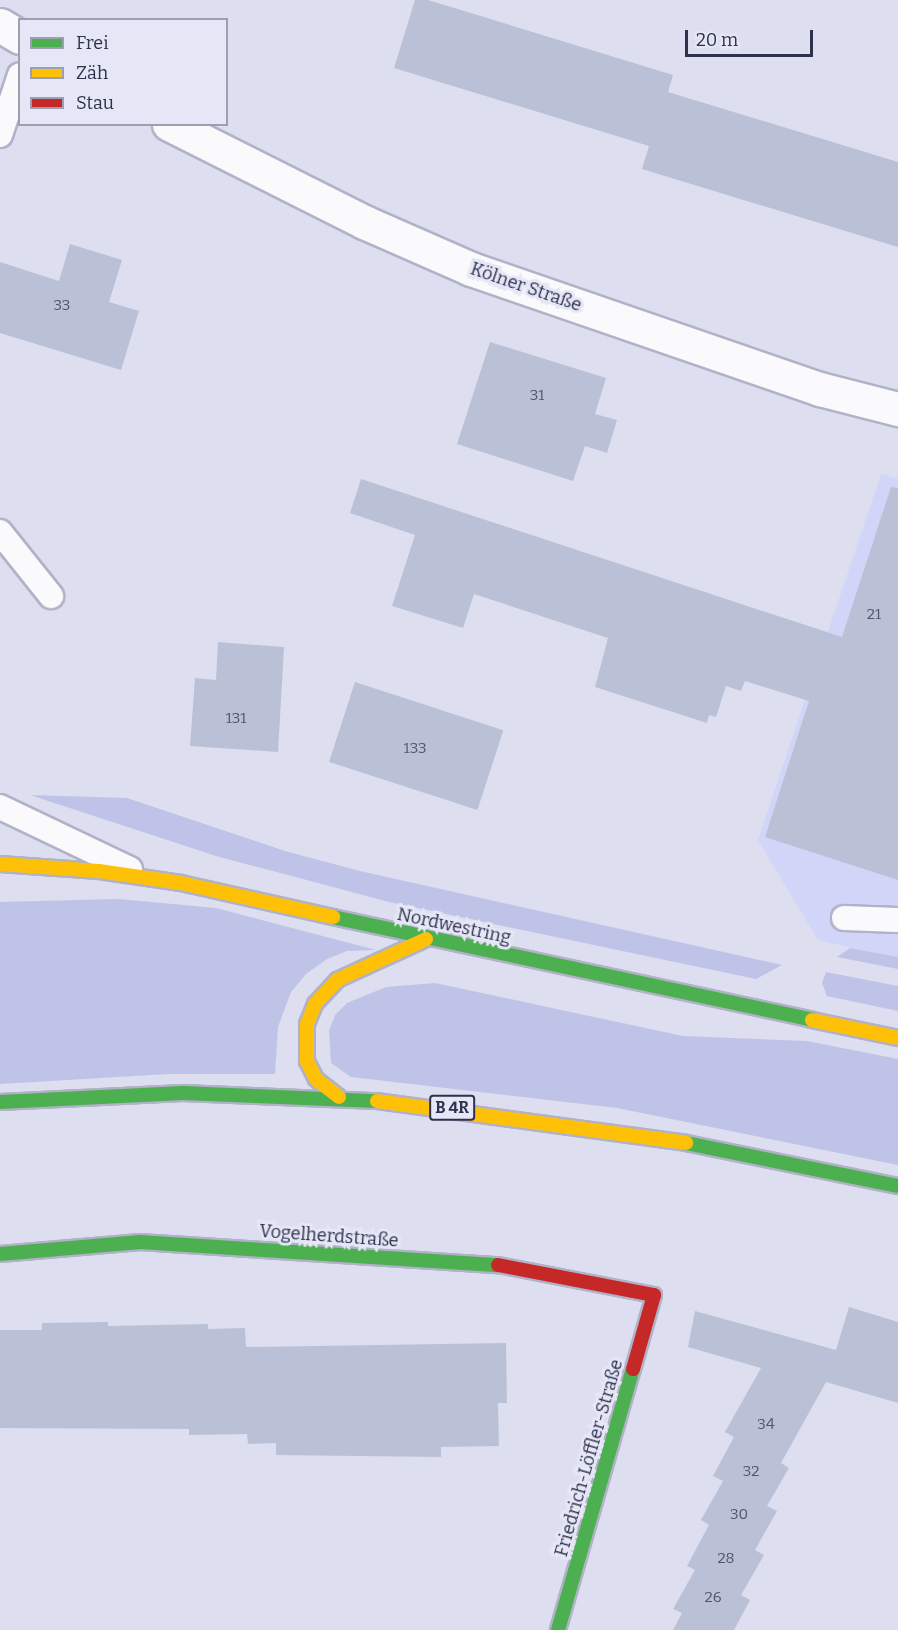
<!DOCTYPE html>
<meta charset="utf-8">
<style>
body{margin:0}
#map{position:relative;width:898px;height:1630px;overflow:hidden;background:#dddeef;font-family:Bitter,serif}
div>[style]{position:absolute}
.built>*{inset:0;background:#d1d5f8}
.green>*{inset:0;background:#c0c3e8}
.building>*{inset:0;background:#bac1d6;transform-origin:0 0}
.roads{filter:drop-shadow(2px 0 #b1b2c7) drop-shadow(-2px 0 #b1b2c7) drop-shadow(0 2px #b1b2c7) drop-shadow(0 -2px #b1b2c7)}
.lane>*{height:24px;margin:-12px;padding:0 12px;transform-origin:12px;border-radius:12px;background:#fafafd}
.street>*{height:33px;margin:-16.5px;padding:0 16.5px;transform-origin:16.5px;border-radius:16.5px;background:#fafafd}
.fast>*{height:14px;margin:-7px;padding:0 7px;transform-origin:7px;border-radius:7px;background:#4caf50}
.slow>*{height:14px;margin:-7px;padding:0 7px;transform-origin:7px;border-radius:7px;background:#ffc107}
.jam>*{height:14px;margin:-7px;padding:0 7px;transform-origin:7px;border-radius:7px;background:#c62828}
span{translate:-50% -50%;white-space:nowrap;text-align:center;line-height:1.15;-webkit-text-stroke:6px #e5e7f6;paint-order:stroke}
.number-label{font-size:15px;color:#51546f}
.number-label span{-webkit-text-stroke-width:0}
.shield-label span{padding:2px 4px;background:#e5e7f6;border:2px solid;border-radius:4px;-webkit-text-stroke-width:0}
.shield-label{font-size:16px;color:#2e304d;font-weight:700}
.street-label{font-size:18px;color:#2e304d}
.legend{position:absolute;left:18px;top:18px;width:210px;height:108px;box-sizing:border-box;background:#e5e7f6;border:2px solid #9c9eb2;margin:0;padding:8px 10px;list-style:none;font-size:18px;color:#2e304d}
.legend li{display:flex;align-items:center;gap:12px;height:30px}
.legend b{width:30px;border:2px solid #9c9eb2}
.scale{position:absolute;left:685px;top:30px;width:128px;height:27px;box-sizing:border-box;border:3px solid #2e304d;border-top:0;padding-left:8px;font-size:18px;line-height:21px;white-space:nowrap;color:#2e304d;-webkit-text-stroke:4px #e5e7f6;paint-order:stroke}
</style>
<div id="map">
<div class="built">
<i style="clip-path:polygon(881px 474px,898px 479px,898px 958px,818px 940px,758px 840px)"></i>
</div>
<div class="green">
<i style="clip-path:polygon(30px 795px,127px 798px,285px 851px,360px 871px,782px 965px,756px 979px,389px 902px,216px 856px)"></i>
<i style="clip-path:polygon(118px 899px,216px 908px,376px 950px,347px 951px,327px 959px,306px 974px,291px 992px,278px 1027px,275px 1074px,168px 1074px,0 1084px,0 902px)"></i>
<i style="clip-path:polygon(850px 948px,898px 957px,898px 969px,837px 957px)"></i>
<i style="clip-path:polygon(826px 972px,898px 986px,898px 1011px,827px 996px,822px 983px)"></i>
<i style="clip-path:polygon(435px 983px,683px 1036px,807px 1041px,898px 1059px,898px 1165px,617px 1108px,351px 1077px,331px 1063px,329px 1031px,335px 1015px,347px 1003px,386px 987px)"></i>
</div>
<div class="building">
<i style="clip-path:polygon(415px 0,428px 0,673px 75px,668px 92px,898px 162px,898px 247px,642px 169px,649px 146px,394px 68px)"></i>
<i style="clip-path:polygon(70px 244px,122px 260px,109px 302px,139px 311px,121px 370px,0 333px,0 262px,59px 281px)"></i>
<i style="clip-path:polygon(490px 342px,606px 378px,595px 414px,617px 420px,607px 453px,585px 446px,573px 481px,457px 444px)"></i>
<i style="clip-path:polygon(361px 479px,842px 637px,891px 487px,898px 488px,898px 880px,765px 837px,809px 701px,745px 681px,741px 691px,726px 686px,716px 717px,709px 715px,707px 723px,595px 687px,608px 638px,474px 594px,463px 628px,392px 606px,415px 535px,350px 513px)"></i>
<i style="clip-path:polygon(218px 642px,284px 647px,278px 752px,190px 746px,195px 678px,216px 680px)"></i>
<i style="left:355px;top:682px;width:156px;height:84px;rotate:18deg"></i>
<i style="clip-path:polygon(849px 1307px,898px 1322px,898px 1403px,826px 1382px,781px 1463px,789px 1468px,767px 1506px,777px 1511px,755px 1550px,764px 1555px,741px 1595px,750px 1600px,734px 1630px,673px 1630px,682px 1613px,673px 1609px,695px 1570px,687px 1566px,709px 1525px,701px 1520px,723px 1481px,713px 1476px,734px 1437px,725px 1432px,761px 1368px,688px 1347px,695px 1311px,836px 1350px)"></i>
<i style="clip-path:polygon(108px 1322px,108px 1326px,208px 1324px,208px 1329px,245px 1328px,246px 1347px,506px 1343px,507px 1403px,498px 1403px,499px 1446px,441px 1447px,441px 1457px,276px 1455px,276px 1443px,248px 1444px,247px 1434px,189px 1435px,189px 1429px,0 1428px,0 1330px,42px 1330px,42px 1323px)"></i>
</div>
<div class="roads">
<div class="lane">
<i style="left:0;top:135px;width:63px;rotate:-71.6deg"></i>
<i style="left:0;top:532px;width:82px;rotate:51.4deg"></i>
<i style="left:0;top:807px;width:144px;rotate:25.5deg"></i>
<i style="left:844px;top:918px;width:54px;rotate:2.1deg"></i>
</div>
<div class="street">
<i style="left:0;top:25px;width:23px;rotate:31deg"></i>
<i style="left:169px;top:124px;width:218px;rotate:26.7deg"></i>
<i style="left:364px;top:222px;width:117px;rotate:23.7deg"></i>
<i style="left:471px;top:269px;width:369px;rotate:19deg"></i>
<i style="left:820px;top:389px;width:81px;rotate:14.4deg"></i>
</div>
<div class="fast">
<i style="left:333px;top:917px;width:490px;rotate:12.1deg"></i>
<i style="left:0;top:1102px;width:183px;rotate:-2.8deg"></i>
<i style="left:183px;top:1093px;width:194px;rotate:2.4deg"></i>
<i style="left:686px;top:1143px;width:216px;rotate:11.5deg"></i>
<i style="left:0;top:1254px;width:141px;rotate:-4.9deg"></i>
<i style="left:140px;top:1242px;width:359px;rotate:3.7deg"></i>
<i style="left:558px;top:1630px;width:272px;rotate:-74deg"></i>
</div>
<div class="slow">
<i style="left:0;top:864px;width:99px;rotate:4deg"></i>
<i style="left:99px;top:871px;width:83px;rotate:8.3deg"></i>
<i style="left:181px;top:883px;width:156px;rotate:12.6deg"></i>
<i style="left:812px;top:1020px;width:88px;rotate:11.8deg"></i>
<i style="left:339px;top:1097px;width:29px;rotate:-142deg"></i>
<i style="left:316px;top:1079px;width:20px;rotate:-117deg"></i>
<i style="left:307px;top:1061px;width:37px;rotate:-90deg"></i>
<i style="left:307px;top:1024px;width:22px;rotate:-68deg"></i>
<i style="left:315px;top:1004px;width:33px;rotate:-47deg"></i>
<i style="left:337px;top:980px;width:98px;rotate:-24.7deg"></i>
<i style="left:377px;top:1101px;width:312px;rotate:7.7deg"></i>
</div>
<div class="jam">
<i style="left:498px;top:1265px;width:159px;rotate:10.9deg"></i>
<i style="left:654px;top:1295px;width:77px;rotate:105.8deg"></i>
</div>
</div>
<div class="number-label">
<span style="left:62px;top:306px">33</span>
<span style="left:537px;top:396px">31</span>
<span style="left:874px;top:615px">21</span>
<span style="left:236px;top:719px">131</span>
<span style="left:415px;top:749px">133</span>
<span style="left:766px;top:1425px">34</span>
<span style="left:751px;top:1472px">32</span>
<span style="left:739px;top:1515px">30</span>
<span style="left:726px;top:1559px">28</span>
<span style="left:713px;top:1598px">26</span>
</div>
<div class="shield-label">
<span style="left:452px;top:1108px">B 4R</span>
</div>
<div class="street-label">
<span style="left:526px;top:287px;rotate:19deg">Kölner Straße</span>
<span style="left:454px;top:926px;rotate:12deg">Nordwestring</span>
<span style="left:329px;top:1236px;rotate:4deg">Vogelherdstraße</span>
<span style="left:589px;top:1458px;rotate:-74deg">Friedrich-Löffler-Straße</span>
</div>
<ul class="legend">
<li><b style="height:8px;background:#4caf50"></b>Frei</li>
<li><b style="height:8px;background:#ffc107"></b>Zäh</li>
<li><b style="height:8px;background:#c62828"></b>Stau</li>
</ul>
<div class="scale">20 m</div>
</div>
